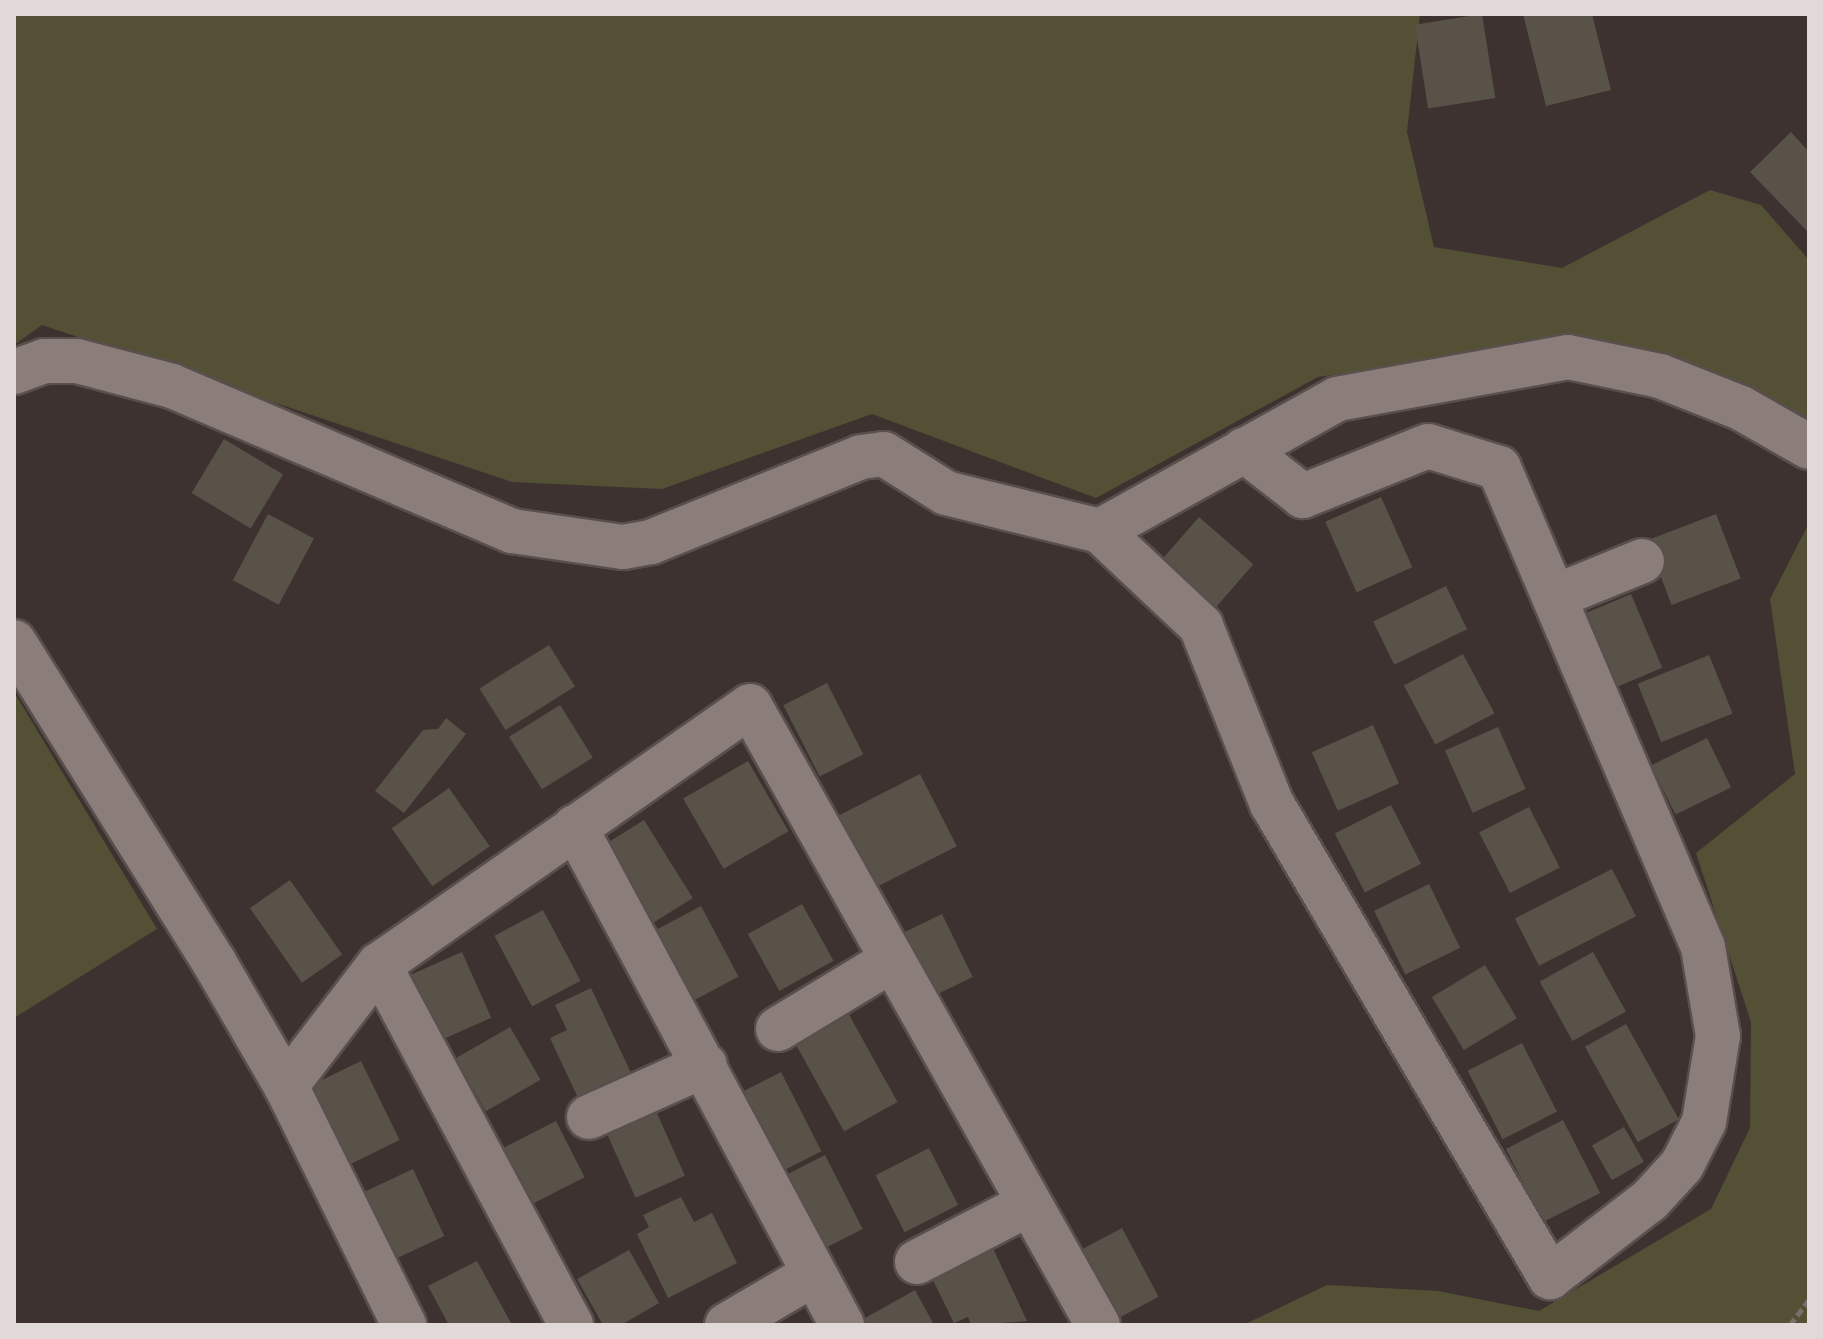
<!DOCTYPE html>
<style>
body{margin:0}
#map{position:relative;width:1823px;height:1339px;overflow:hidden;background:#3d322f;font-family:Figtree,sans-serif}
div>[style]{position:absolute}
.green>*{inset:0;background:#535035}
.building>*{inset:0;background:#595249;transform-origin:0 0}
.path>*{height:5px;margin-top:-2.5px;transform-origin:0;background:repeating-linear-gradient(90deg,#786e6c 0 8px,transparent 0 12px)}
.roads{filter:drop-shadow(2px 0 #594f4d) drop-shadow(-2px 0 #594f4d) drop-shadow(0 2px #594f4d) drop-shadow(0 -2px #594f4d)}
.minor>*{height:44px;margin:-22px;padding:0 22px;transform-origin:22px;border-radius:22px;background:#8a7d7a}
span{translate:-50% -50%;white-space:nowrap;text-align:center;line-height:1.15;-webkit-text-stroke:6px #201b1a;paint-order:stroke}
.frame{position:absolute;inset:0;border:16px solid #e0d9d7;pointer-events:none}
</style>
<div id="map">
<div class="green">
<i style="clip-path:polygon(14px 14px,1420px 14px,1407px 132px,1434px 247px,1562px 268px,1710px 190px,1761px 205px,1809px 260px,1809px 425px,1584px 338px,1318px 377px,1096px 498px,872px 414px,662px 489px,512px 482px,42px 325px,14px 345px)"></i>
<i style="clip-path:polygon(1809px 523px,1807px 1325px,1243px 1325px,1327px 1285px,1438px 1291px,1539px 1311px,1711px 1209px,1750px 1128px,1751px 1022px,1696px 853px,1795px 774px,1770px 599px)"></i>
<i style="clip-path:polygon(14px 692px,157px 929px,14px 1018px)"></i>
</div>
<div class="building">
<i style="left:1482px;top:14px;width:85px;height:68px;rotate:81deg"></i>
<i style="clip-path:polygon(1523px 14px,1592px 14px,1611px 90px,1546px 106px)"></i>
<i style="clip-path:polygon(1791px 132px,1809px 152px,1809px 233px,1750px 172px)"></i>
<i style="left:224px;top:439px;width:69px;height:63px;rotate:31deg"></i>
<i style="left:1381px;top:497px;width:77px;height:61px;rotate:66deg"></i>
<i style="left:268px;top:514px;width:52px;height:75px;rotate:28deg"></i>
<i style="left:1716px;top:514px;width:69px;height:74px;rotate:69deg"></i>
<i style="left:1199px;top:517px;width:72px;height:59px;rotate:41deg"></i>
<i style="left:1446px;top:586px;width:48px;height:81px;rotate:64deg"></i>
<i style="left:1631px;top:594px;width:80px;height:54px;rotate:67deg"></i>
<i style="left:549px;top:645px;width:49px;height:82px;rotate:58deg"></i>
<i style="left:1463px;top:654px;width:67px;height:67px;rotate:62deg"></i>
<i style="left:1709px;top:655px;width:63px;height:77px;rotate:68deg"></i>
<i style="left:827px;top:683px;width:80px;height:49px;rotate:63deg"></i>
<i style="left:560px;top:705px;width:62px;height:60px;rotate:58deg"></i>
<i style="clip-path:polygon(446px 718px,466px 734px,404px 813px,375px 791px,423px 730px,438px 729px)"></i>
<i style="left:1373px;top:725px;width:64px;height:67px;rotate:66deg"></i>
<i style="left:1498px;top:727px;width:68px;height:58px;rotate:66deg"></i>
<i style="left:1707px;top:738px;width:55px;height:62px;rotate:64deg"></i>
<i style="left:748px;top:761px;width:81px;height:75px;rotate:60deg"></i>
<i style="left:920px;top:774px;width:81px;height:100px;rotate:63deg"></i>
<i style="left:449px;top:788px;width:71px;height:70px;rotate:55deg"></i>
<i style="left:1391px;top:805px;width:66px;height:63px;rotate:63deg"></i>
<i style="left:1529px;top:807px;width:68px;height:56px;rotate:63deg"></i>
<i style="left:644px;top:820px;width:92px;height:49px;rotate:58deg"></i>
<i style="left:1612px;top:869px;width:53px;height:109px;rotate:63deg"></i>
<i style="left:290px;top:880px;width:91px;height:49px;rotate:55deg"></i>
<i style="left:1429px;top:884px;width:71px;height:61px;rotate:64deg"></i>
<i style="left:802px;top:904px;width:65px;height:62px;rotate:61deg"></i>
<i style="left:701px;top:906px;width:80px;height:59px;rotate:62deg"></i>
<i style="left:543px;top:910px;width:80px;height:55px;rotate:62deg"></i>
<i style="left:942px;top:914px;width:70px;height:47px;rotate:64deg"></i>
<i style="left:462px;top:952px;width:72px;height:56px;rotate:66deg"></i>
<i style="left:1593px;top:952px;width:68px;height:61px;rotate:61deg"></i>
<i style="left:1485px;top:965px;width:62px;height:62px;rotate:59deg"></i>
<i style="clip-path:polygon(591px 988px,632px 1075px,579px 1100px,550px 1038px,567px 1030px,555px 1005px)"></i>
<i style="left:847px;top:1011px;width:104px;height:61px;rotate:61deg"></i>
<i style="left:1626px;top:1024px;width:109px;height:47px;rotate:61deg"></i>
<i style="left:510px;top:1027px;width:61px;height:63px;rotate:60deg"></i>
<i style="left:1522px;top:1043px;width:77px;height:61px;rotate:63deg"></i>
<i style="left:361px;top:1061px;width:88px;height:55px;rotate:64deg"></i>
<i style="left:781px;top:1072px;width:89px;height:50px;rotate:63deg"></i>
<i style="left:656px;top:1111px;width:71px;height:54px;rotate:66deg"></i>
<i style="left:1563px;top:1120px;width:82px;height:64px;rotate:63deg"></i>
<i style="left:556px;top:1121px;width:63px;height:65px;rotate:63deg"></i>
<i style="left:1624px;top:1127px;width:40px;height:37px;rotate:60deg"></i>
<i style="left:929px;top:1148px;width:64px;height:60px;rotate:63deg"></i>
<i style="left:825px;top:1155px;width:83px;height:51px;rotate:63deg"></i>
<i style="left:413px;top:1169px;width:74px;height:53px;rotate:65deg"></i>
<i style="clip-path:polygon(681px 1197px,694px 1222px,712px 1213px,737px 1263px,668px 1298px,637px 1234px,649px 1227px,643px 1215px)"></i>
<i style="left:1122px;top:1228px;width:78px;height:50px;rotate:62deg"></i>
<i style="clip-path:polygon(991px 1244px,1027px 1321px,971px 1325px,968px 1317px,954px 1323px,929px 1272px)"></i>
<i style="clip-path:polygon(629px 1250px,659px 1303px,621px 1325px,603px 1325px,577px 1279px)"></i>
<i style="clip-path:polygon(477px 1261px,512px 1325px,449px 1325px,428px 1286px)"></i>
<i style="clip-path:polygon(915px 1290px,934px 1325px,860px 1325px,858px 1322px)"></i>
</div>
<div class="path">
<i style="left:1790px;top:1325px;width:31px;rotate:-53deg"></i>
</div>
<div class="roads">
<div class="minor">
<i style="left:14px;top:372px;width:32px;rotate:-20deg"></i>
<i style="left:44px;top:361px;width:33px"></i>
<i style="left:77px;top:361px;width:98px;rotate:14.7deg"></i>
<i style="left:172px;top:386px;width:370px;rotate:23.1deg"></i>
<i style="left:512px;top:531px;width:112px;rotate:8.2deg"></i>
<i style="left:623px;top:547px;width:28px;rotate:-10deg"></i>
<i style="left:651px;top:542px;width:227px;rotate:-22deg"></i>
<i style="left:861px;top:457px;width:23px;rotate:-7deg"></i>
<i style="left:884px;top:454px;width:73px;rotate:32.2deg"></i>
<i style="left:946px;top:493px;width:159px;rotate:13.9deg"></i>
<i style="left:1100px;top:531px;width:271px;rotate:-29.1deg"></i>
<i style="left:1337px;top:399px;width:235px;rotate:-10.3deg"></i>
<i style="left:1568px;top:357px;width:94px;rotate:11.7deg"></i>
<i style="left:1660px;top:376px;width:87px;rotate:21.6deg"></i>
<i style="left:1741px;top:408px;width:78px;rotate:29.8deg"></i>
<i style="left:1100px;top:531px;width:139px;rotate:43.2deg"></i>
<i style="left:1201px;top:626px;width:192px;rotate:68.3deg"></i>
<i style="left:1272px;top:804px;width:549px;rotate:59.56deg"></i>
<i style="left:1550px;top:1277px;width:126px;rotate:-37.6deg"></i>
<i style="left:1650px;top:1200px;width:47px;rotate:-47.6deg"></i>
<i style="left:1682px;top:1165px;width:48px;rotate:-62.9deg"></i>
<i style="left:1704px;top:1122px;width:87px;rotate:-80.8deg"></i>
<i style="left:1718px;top:1036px;width:90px;rotate:-99.6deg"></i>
<i style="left:1703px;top:947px;width:521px;rotate:-113.07deg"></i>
<i style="left:1499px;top:468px;width:74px;rotate:-162.8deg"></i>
<i style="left:1428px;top:446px;width:135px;rotate:158.2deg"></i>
<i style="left:1303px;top:496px;width:75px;rotate:-142.1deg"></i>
<i style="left:1554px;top:597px;width:95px;rotate:-22.2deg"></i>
<i style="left:14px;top:642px;width:377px;rotate:58deg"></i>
<i style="left:214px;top:962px;width:143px;rotate:59.9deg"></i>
<i style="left:286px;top:1086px;width:267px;rotate:63.7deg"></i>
<i style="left:575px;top:827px;width:565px;rotate:61.8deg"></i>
<i style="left:379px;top:965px;width:408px;rotate:61.9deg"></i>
<i style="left:778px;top:1029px;width:133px;rotate:-31.2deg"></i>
<i style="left:286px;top:1086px;width:153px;rotate:-52.5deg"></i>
<i style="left:379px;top:965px;width:452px;rotate:-34.9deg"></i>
<i style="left:750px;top:706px;width:710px;rotate:60.66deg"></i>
<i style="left:589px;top:1117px;width:127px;rotate:-24.1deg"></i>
<i style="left:917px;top:1262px;width:126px;rotate:-27.4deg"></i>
<i style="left:727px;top:1325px;width:101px;rotate:-30.4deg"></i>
</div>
</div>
<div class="frame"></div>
</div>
